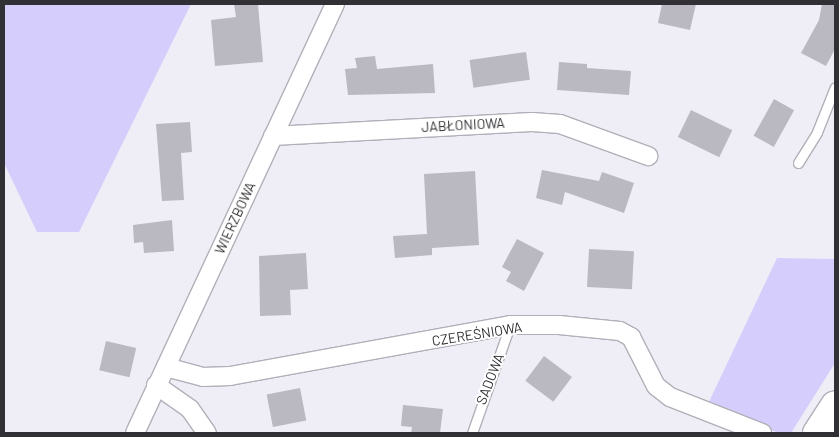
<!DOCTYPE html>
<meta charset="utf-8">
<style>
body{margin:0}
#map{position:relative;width:839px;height:437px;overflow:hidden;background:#efeef7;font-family:Barlow,sans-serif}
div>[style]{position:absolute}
.green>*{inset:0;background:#d5cdfb}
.building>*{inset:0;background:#bab8c1;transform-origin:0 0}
.roads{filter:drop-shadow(1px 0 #b1b0b9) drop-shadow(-1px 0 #b1b0b9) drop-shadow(0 1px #b1b0b9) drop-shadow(0 -1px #b1b0b9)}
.lane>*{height:9px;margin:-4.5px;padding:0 4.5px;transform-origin:4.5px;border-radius:4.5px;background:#fff}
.street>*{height:18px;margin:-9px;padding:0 9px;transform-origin:9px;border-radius:9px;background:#fff}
.primary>*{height:28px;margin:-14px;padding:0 14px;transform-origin:14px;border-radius:14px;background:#fff}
span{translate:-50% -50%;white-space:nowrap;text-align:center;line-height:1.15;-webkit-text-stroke:4px #fff;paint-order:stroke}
.street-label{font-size:14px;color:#313034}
.frame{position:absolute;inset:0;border:5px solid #313034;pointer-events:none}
</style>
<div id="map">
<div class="green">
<i style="clip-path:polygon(4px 4px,191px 4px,79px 232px,37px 232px,4px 163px)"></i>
<i style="clip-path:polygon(777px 258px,835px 259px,835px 363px,791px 433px,779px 433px,707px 406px)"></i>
</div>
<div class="building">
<i style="clip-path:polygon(234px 4px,258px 4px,263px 62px,215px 66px,211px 20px,236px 17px)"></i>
<i style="clip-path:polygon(662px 4px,696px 4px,690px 30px,658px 23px)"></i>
<i style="clip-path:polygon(822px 4px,835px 4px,835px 49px,826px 66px,801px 53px,819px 20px)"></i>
<i style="left:526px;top:52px;width:28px;height:57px;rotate:82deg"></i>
<i style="clip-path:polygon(375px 56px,377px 69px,433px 64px,435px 93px,348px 95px,345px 69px,357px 68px,355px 58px)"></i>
<i style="clip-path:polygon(559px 62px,587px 64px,587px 68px,631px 71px,629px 95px,557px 90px)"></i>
<i style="left:774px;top:99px;width:23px;height:42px;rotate:29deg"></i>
<i style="left:691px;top:110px;width:46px;height:30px;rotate:26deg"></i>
<i style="clip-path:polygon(190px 122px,192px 152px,181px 153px,184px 200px,162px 201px,156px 124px)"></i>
<i style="clip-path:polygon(542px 170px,599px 181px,602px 172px,634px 183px,624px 213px,565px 192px,562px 205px,536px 198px)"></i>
<i style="clip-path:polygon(475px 171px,479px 245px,432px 248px,432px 255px,395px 258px,393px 236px,427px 234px,424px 174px)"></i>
<i style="clip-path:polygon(172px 220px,174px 251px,144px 253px,143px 242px,134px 243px,133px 225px)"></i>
<i style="clip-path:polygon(517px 239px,544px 253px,524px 291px,506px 281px,511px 272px,502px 267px)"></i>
<i style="left:589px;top:249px;width:45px;height:38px;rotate:3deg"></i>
<i style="clip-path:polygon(306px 253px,308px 289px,290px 290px,291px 315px,260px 316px,259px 256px)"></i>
<i style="left:106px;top:341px;width:31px;height:30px;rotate:13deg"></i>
<i style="left:544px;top:356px;width:35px;height:31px;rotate:37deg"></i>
<i style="left:300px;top:388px;width:33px;height:34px;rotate:79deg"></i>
<i style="clip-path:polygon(403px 405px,443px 409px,440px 433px,411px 433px,412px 427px,401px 426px)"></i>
</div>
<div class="roads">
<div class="lane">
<i style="left:798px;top:163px;width:36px;rotate:-58deg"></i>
<i style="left:817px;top:132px;width:48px;rotate:-68.2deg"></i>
<i style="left:472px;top:433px;width:114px;rotate:-70.6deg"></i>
</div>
<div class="street">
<i style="left:273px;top:136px;width:259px;rotate:-3.1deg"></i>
<i style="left:532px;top:122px;width:28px;rotate:4deg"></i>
<i style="left:560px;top:124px;width:94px;rotate:20deg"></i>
<i style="left:166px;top:367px;width:38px;rotate:15deg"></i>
<i style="left:203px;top:377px;width:27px;rotate:-2deg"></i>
<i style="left:230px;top:376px;width:285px;rotate:-10.3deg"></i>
<i style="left:510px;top:325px;width:49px"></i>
<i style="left:559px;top:325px;width:61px;rotate:5.6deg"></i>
<i style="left:620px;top:331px;width:13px;rotate:29deg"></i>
<i style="left:631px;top:337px;width:55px;rotate:63deg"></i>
<i style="left:656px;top:386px;width:18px;rotate:38deg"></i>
<i style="left:670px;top:397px;width:99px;rotate:21.4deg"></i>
<i style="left:156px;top:385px;width:42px;rotate:35.2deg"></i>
<i style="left:190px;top:409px;width:29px;rotate:55deg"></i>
<i style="left:135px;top:433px;width:473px;rotate:-65deg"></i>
</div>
<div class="primary">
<i style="left:817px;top:433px;width:33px;rotate:-57deg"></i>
</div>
</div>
<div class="street-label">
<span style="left:463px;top:125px;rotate:-3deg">JABŁONIOWA</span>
<span style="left:235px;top:218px;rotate:-65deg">WIERZBOWA</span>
<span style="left:477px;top:334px;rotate:-9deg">CZEREŚNIOWA</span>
<span style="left:490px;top:379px;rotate:-69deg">SADOWA</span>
</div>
<div class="frame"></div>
</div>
